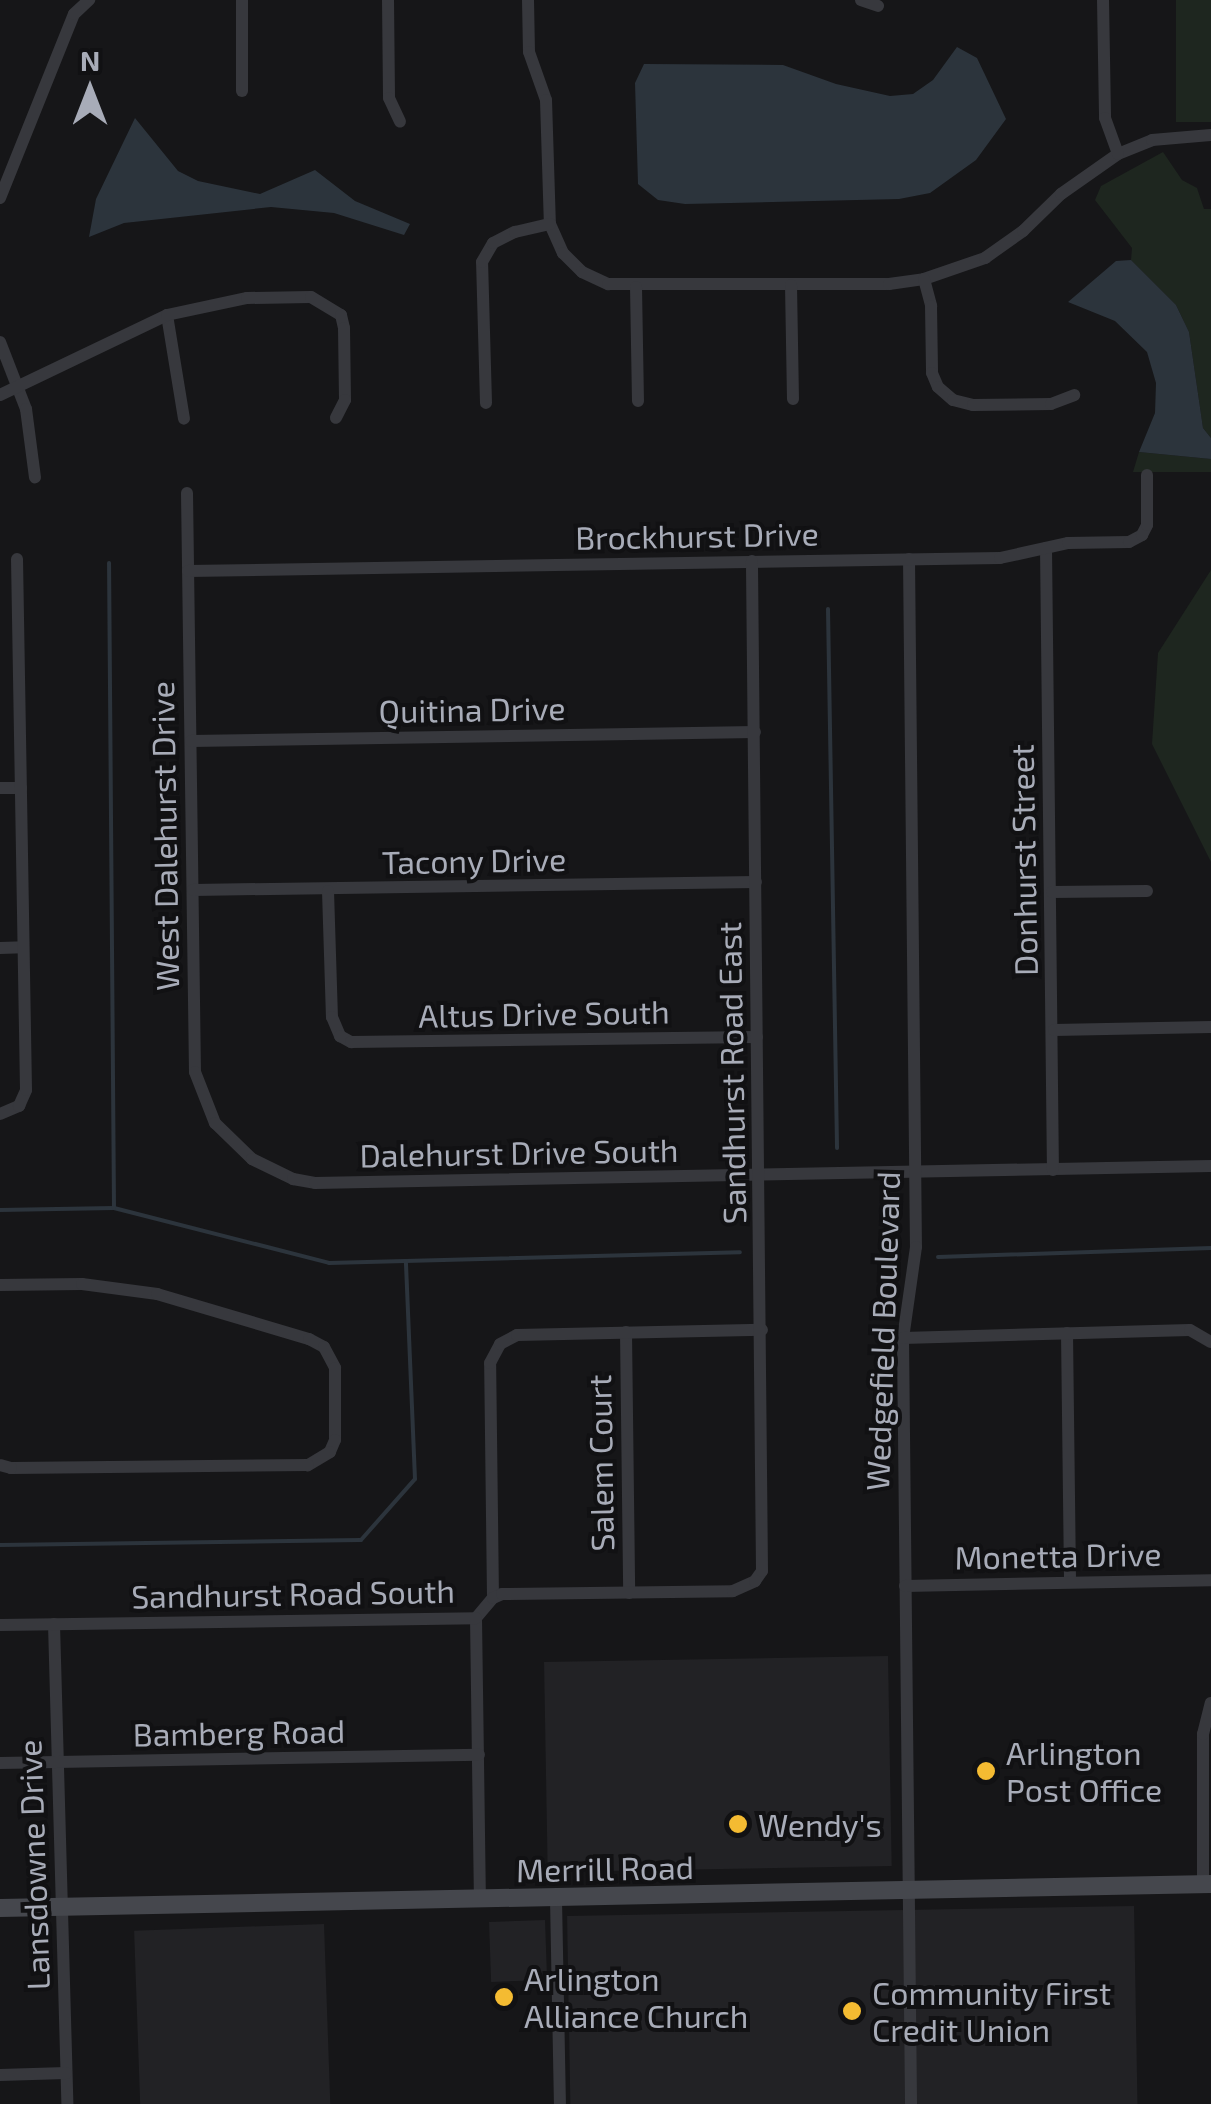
<!DOCTYPE html>
<style>
body{margin:0}
#map{position:relative;width:1211px;height:2104px;overflow:hidden;background:#161618;font-family:"Exo 2",sans-serif}
div>[style]{position:absolute}
.built>*{inset:0;background:#222225;transform-origin:0 0}
.green>*{inset:0;background:#1e261f;transform-origin:0 0}
.water>*{inset:0;background:#2c343c}
.stream>*{height:4px;margin:-2px;padding:0 2px;transform-origin:2px;border-radius:2px;background:#2c343c}
.street>*{height:12px;margin:-6px;padding:0 6px;transform-origin:6px;border-radius:6px;background:#37383d}
.secondary>*{height:18px;margin:-9px;padding:0 9px;transform-origin:9px;border-radius:9px;background:#45474d}
.dots>*{width:28px;height:28px;translate:-50% -50%;box-sizing:border-box;border:5px solid #111113;border-radius:50%}
span{translate:-50% -50%;white-space:nowrap;text-align:center;line-height:1.15;-webkit-text-stroke:8px #111113;paint-order:stroke}
.street-label{font-size:32px;color:#a8acb8}
.poi-label{font-size:32px;color:#a8acb8}
.left{translate:0 -50%;text-align:left}
.north{position:absolute;left:40px;top:40px;width:100px;height:100px;-webkit-text-stroke:8px #111113;paint-order:stroke;rotate:0deg;font-size:28px;font-weight:700;line-height:40px;text-align:center;color:#a8acb8}
.north::after{content:'';display:block;margin:auto;width:35px;height:45px;background:#a8acb8;clip-path:polygon(50% 0,100% 100%,50% 72%,0 100%)}
</style>
<div id="map">
<div class="built">
<i style="left:888px;top:1656px;width:210px;height:344px;rotate:89deg"></i>
<i style="left:1134px;top:1906px;width:198px;height:567px;rotate:89deg"></i>
<i style="left:545px;top:1920px;width:60px;height:56px;rotate:88deg"></i>
<i style="left:324px;top:1924px;width:180px;height:190px;rotate:88deg"></i>
</div>
<div class="green">
<i style="left:1176px;top:0;width:35px;height:122px"></i>
<i style="clip-path:polygon(1163px 152px,1182px 180px,1197px 188px,1204px 209px,1211px 209px,1211px 438px,1203px 428px,1189px 332px,1176px 305px,1131px 260px,1132px 248px,1095px 200px,1101px 186px)"></i>
<i style="clip-path:polygon(1139px 452px,1211px 459px,1211px 472px,1133px 472px)"></i>
<i style="clip-path:polygon(1211px 570px,1211px 862px,1152px 744px,1158px 653px)"></i>
</div>
<div class="water">
<i style="clip-path:polygon(957px 47px,977px 58px,1006px 119px,976px 160px,930px 193px,899px 199px,685px 204px,658px 200px,638px 184px,635px 83px,644px 64px,783px 65px,836px 84px,890px 96px,913px 94px,933px 80px)"></i>
<i style="clip-path:polygon(135px 118px,178px 171px,198px 181px,260px 194px,315px 170px,355px 201px,410px 224px,404px 235px,334px 213px,271px 207px,124px 223px,89px 237px,96px 199px)"></i>
<i style="clip-path:polygon(1131px 260px,1176px 305px,1189px 332px,1203px 428px,1211px 438px,1211px 459px,1139px 452px,1155px 413px,1156px 383px,1147px 352px,1115px 321px,1068px 302px,1116px 261px)"></i>
</div>
<div class="stream">
<i style="left:828px;top:609px;width:539px;rotate:89.04deg"></i>
<i style="left:114px;top:1208px;width:222px;rotate:14.3deg"></i>
<i style="left:329px;top:1263px;width:411px;rotate:-1.5deg"></i>
<i style="left:0;top:1210px;width:114px;rotate:-1deg"></i>
<i style="left:114px;top:1208px;width:645px;rotate:-90.44deg"></i>
<i style="left:938px;top:1257px;width:273px;rotate:-1.9deg"></i>
<i style="left:0;top:1545px;width:361px;rotate:-0.8deg"></i>
<i style="left:361px;top:1540px;width:81px;rotate:-48.5deg"></i>
<i style="left:415px;top:1479px;width:218px;rotate:-92.4deg"></i>
</div>
<div class="street">
<i style="left:242px;top:0;width:91px;rotate:90deg"></i>
<i style="left:388px;top:0;width:98px;rotate:89.4deg"></i>
<i style="left:389px;top:98px;width:26px;rotate:65deg"></i>
<i style="left:528px;top:0;width:52px;rotate:88.9deg"></i>
<i style="left:529px;top:52px;width:51px;rotate:70.5deg"></i>
<i style="left:546px;top:100px;width:124px;rotate:88.2deg"></i>
<i style="left:550px;top:224px;width:32px;rotate:66deg"></i>
<i style="left:563px;top:253px;width:27px;rotate:45deg"></i>
<i style="left:582px;top:272px;width:29px;rotate:25deg"></i>
<i style="left:608px;top:284px;width:281px"></i>
<i style="left:889px;top:284px;width:35px;rotate:-8deg"></i>
<i style="left:924px;top:279px;width:65px;rotate:-19deg"></i>
<i style="left:985px;top:258px;width:47px;rotate:-35.4deg"></i>
<i style="left:1023px;top:231px;width:53px;rotate:-44.2deg"></i>
<i style="left:1061px;top:194px;width:70px;rotate:-35.1deg"></i>
<i style="left:1118px;top:154px;width:37px;rotate:-22deg"></i>
<i style="left:1152px;top:140px;width:59px;rotate:-4.8deg"></i>
<i style="left:861px;top:0;width:18px;rotate:19deg"></i>
<i style="left:1103px;top:0;width:118px;rotate:89deg"></i>
<i style="left:1105px;top:118px;width:38px;rotate:70deg"></i>
<i style="left:0;top:198px;width:198px;rotate:-68.1deg"></i>
<i style="left:74px;top:14px;width:21px;rotate:-43deg"></i>
<i style="left:924px;top:279px;width:28px;rotate:75deg"></i>
<i style="left:931px;top:306px;width:67px;rotate:89.1deg"></i>
<i style="left:932px;top:373px;width:15px;rotate:67deg"></i>
<i style="left:938px;top:387px;width:20px;rotate:41deg"></i>
<i style="left:953px;top:400px;width:21px;rotate:14deg"></i>
<i style="left:973px;top:405px;width:78px;rotate:-0.7deg"></i>
<i style="left:1051px;top:404px;width:25px;rotate:-21deg"></i>
<i style="left:791px;top:285px;width:114px;rotate:89deg"></i>
<i style="left:636px;top:287px;width:114px;rotate:89deg"></i>
<i style="left:167px;top:315px;width:105px;rotate:80.7deg"></i>
<i style="left:0;top:342px;width:72px;rotate:68.8deg"></i>
<i style="left:26px;top:409px;width:69px;rotate:82.5deg"></i>
<i style="left:0;top:395px;width:185px;rotate:-25.6deg"></i>
<i style="left:167px;top:315px;width:82px;rotate:-12deg"></i>
<i style="left:247px;top:298px;width:64px;rotate:-0.9deg"></i>
<i style="left:311px;top:297px;width:35px;rotate:31deg"></i>
<i style="left:341px;top:315px;width:13px;rotate:77deg"></i>
<i style="left:344px;top:328px;width:72px;rotate:89.2deg"></i>
<i style="left:345px;top:400px;width:20px;rotate:117deg"></i>
<i style="left:486px;top:403px;width:141px;rotate:-91.6deg"></i>
<i style="left:482px;top:262px;width:22px;rotate:-60deg"></i>
<i style="left:493px;top:243px;width:25px;rotate:-27deg"></i>
<i style="left:515px;top:232px;width:36px;rotate:-13deg"></i>
<i style="left:187px;top:493px;width:579px;rotate:89.21deg"></i>
<i style="left:195px;top:1072px;width:55px;rotate:68.6deg"></i>
<i style="left:215px;top:1123px;width:52px;rotate:44.2deg"></i>
<i style="left:252px;top:1159px;width:46px;rotate:26deg"></i>
<i style="left:293px;top:1179px;width:22px;rotate:10deg"></i>
<i style="left:315px;top:1183px;width:896px;rotate:-1.09deg"></i>
<i style="left:1046px;top:548px;width:622px;rotate:89.36deg"></i>
<i style="left:909px;top:559px;width:688px;rotate:89.42deg"></i>
<i style="left:916px;top:1247px;width:92px;rotate:98.1deg"></i>
<i style="left:903px;top:1338px;width:766px;rotate:89.4deg"></i>
<i style="left:188px;top:571px;width:812px;rotate:-0.92deg"></i>
<i style="left:1000px;top:558px;width:70px;rotate:-12.4deg"></i>
<i style="left:1068px;top:543px;width:61px;rotate:-0.9deg"></i>
<i style="left:1129px;top:542px;width:15px;rotate:-28deg"></i>
<i style="left:1142px;top:535px;width:11px;rotate:-63deg"></i>
<i style="left:1147px;top:525px;width:50px;rotate:-90deg"></i>
<i style="left:191px;top:741px;width:564px;rotate:-0.91deg"></i>
<i style="left:0;top:788px;width:21px"></i>
<i style="left:193px;top:890px;width:563px;rotate:-0.81deg"></i>
<i style="left:328px;top:891px;width:126px;rotate:88.2deg"></i>
<i style="left:332px;top:1017px;width:21px;rotate:67deg"></i>
<i style="left:340px;top:1036px;width:13px;rotate:29deg"></i>
<i style="left:351px;top:1042px;width:406px;rotate:-0.7deg"></i>
<i style="left:1052px;top:892px;width:95px;rotate:-0.6deg"></i>
<i style="left:0;top:948px;width:23px;rotate:-2deg"></i>
<i style="left:1054px;top:1030px;width:157px;rotate:-1.1deg"></i>
<i style="left:0;top:1114px;width:21px;rotate:-23deg"></i>
<i style="left:19px;top:1106px;width:17px;rotate:-66deg"></i>
<i style="left:26px;top:1090px;width:531px;rotate:-90.97deg"></i>
<i style="left:0;top:1285px;width:82px;rotate:-0.7deg"></i>
<i style="left:82px;top:1284px;width:76px;rotate:7.6deg"></i>
<i style="left:157px;top:1294px;width:159px;rotate:16.5deg"></i>
<i style="left:309px;top:1339px;width:17px;rotate:28deg"></i>
<i style="left:324px;top:1347px;width:24px;rotate:62deg"></i>
<i style="left:335px;top:1368px;width:72px;rotate:90deg"></i>
<i style="left:335px;top:1440px;width:13px;rotate:113deg"></i>
<i style="left:330px;top:1452px;width:26px;rotate:149deg"></i>
<i style="left:308px;top:1465px;width:297px;rotate:179.4deg"></i>
<i style="left:11px;top:1468px;width:11px;rotate:-165deg"></i>
<i style="left:626px;top:1332px;width:261px;rotate:89.3deg"></i>
<i style="left:1067px;top:1333px;width:249px;rotate:89.3deg"></i>
<i style="left:903px;top:1338px;width:287px;rotate:-1.6deg"></i>
<i style="left:1190px;top:1330px;width:24px;rotate:30deg"></i>
<i style="left:905px;top:1586px;width:306px;rotate:-1.1deg"></i>
<i style="left:493px;top:1598px;width:235px;rotate:-90.7deg"></i>
<i style="left:490px;top:1363px;width:21px;rotate:-62deg"></i>
<i style="left:500px;top:1344px;width:19px;rotate:-28deg"></i>
<i style="left:517px;top:1335px;width:245px;rotate:-1.2deg"></i>
<i style="left:476px;top:1618px;width:26px;rotate:-50deg"></i>
<i style="left:493px;top:1598px;width:10px;rotate:-24deg"></i>
<i style="left:502px;top:1594px;width:231px;rotate:-0.7deg"></i>
<i style="left:733px;top:1591px;width:24px;rotate:-24deg"></i>
<i style="left:755px;top:1581px;width:12px;rotate:-55deg"></i>
<i style="left:762px;top:1571px;width:1010px;rotate:-90.57deg"></i>
<i style="left:476px;top:1618px;width:282px;rotate:89.2deg"></i>
<i style="left:54px;top:1624px;width:480px;rotate:88.4deg"></i>
<i style="left:0;top:1625px;width:476px;rotate:-0.8deg"></i>
<i style="left:0;top:1763px;width:479px;rotate:-1deg"></i>
<i style="left:1203px;top:1884px;width:150px;rotate:-90deg"></i>
<i style="left:1203px;top:1734px;width:32px;rotate:-76deg"></i>
<i style="left:556px;top:1899px;width:205px;rotate:88.9deg"></i>
<i style="left:0;top:2075px;width:66px;rotate:-1.7deg"></i>
</div>
<div class="secondary">
<i style="left:0;top:1908px;width:1211px;rotate:-1.14deg"></i>
</div>
<div class="dots">
<i style="left:986px;top:1771px;background:#f4bb32"></i>
<i style="left:738px;top:1824px;background:#f4bb32"></i>
<i style="left:504px;top:1997px;background:#f4bb32"></i>
<i style="left:852px;top:2011px;background:#f4bb32"></i>
</div>
<div class="street-label">
<span style="left:697px;top:535px;rotate:-1deg">Brockhurst Drive</span>
<span style="left:472px;top:709px;rotate:-1deg">Quitina Drive</span>
<span style="left:164px;top:836px;rotate:-91deg">West Dalehurst Drive</span>
<span style="left:474px;top:860px;rotate:-1deg">Tacony Drive</span>
<span style="left:1023px;top:860px;rotate:-91deg">Donhurst Street</span>
<span style="left:544px;top:1013px;rotate:-1deg">Altus Drive South</span>
<span style="left:731px;top:1073px;rotate:-91deg">Sandhurst Road East</span>
<span style="left:519px;top:1152px;rotate:-1deg">Dalehurst Drive South</span>
<span style="left:882px;top:1331px;rotate:-88deg">Wedgefield Boulevard</span>
<span style="left:600px;top:1463px;rotate:-91deg">Salem Court</span>
<span style="left:1058px;top:1555px;rotate:-1deg">Monetta Drive</span>
<span style="left:293px;top:1593px;rotate:-1deg">Sandhurst Road South</span>
<span style="left:239px;top:1732px;rotate:-1deg">Bamberg Road</span>
<span style="left:33px;top:1865px;rotate:-92deg">Lansdowne Drive</span>
<span style="left:605px;top:1868px;rotate:-1deg">Merrill Road</span>
</div>
<div class="poi-label">
<span class="left" style="left:1006px;top:1771px">Arlington<br>Post Office</span>
<span class="left" style="left:758px;top:1824px">Wendy's</span>
<span class="left" style="left:524px;top:1997px">Arlington<br>Alliance Church</span>
<span class="left" style="left:872px;top:2011px">Community First<br>Credit Union</span>
</div>
<div class="north">N</div>
</div>
